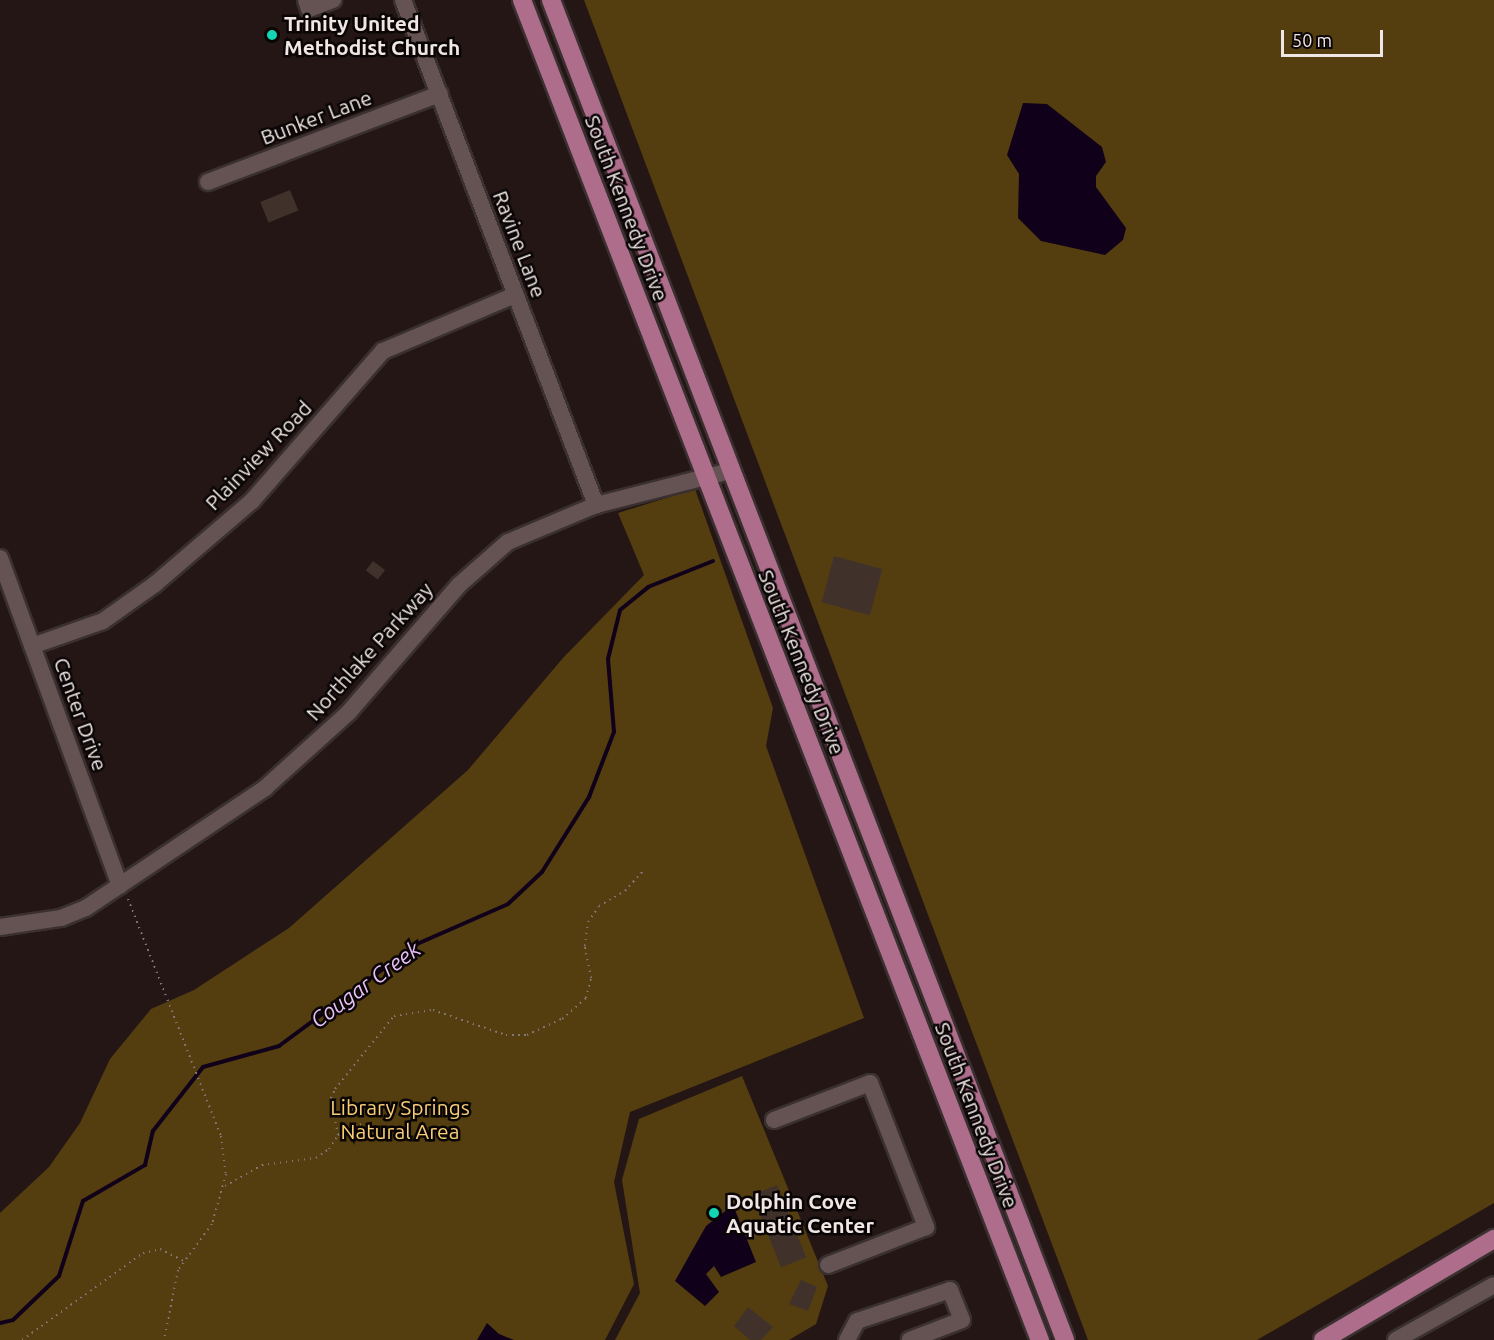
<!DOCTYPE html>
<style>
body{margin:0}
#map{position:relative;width:1494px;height:1340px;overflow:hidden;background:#251616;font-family:Ubuntu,sans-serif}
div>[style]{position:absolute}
.green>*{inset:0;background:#543e10}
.water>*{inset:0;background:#110019}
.stream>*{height:4px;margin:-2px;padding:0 2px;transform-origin:2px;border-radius:2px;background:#110019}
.building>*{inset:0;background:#40322b;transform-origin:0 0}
.path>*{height:2px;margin-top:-1px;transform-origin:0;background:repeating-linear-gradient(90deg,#847777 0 1.5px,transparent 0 6px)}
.roads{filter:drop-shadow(2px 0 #3a3030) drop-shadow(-2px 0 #3a3030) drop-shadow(0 2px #3a3030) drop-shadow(0 -2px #3a3030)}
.minor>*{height:16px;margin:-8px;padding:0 8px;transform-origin:8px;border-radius:8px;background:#645352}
.major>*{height:18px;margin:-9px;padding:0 9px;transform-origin:9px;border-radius:9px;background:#af6d8c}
.dots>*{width:16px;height:16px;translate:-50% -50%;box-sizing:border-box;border:3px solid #090505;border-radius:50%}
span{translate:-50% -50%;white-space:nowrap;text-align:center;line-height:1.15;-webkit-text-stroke:5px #090505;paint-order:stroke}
.poi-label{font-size:21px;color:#f0e6e5;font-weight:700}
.left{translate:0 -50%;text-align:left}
.street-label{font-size:21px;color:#f0e6e5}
.park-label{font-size:21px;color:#f9cc76}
.water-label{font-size:22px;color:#e8bff7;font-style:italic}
.scale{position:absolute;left:1281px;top:30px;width:102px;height:27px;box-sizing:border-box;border:3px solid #f0e6e5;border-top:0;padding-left:8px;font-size:18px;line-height:21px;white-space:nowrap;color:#f0e6e5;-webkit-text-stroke:4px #090505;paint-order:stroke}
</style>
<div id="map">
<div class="green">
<i style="clip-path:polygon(584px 0,1494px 0,1494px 1203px,1257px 1340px,1088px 1340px)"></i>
<i style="clip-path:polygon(695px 489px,773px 708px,766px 746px,864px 1018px,630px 1112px,614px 1182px,634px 1284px,605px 1340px,0 1340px,0 1213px,49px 1167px,80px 1123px,110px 1059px,151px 1009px,194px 990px,289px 928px,468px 770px,563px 658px,644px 575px,618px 513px)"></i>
<i style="clip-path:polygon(742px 1076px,828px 1286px,816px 1324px,789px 1340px,615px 1340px,640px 1293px,622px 1180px,639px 1119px)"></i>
</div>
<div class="water">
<i style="clip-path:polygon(1023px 103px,1047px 104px,1102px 147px,1106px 162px,1096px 176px,1096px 187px,1126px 228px,1123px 240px,1105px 255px,1041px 241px,1018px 218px,1019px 174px,1007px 155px)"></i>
<i style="clip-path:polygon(733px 1205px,756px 1262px,721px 1277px,714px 1266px,706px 1274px,719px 1292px,705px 1306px,675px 1281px,706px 1226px)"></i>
<i style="clip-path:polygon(487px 1323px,499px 1334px,514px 1340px,477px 1340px)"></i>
</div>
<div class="stream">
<i style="left:0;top:1323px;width:13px;rotate:-13deg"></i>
<i style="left:13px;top:1320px;width:64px;rotate:-43.7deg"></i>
<i style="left:59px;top:1276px;width:79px;rotate:-72.3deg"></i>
<i style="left:83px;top:1201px;width:72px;rotate:-30.1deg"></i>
<i style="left:145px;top:1165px;width:35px;rotate:-77deg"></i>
<i style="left:153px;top:1131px;width:81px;rotate:-52deg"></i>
<i style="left:203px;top:1067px;width:79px;rotate:-15.4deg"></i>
<i style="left:279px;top:1046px;width:172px;rotate:-36.5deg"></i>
<i style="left:417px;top:944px;width:99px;rotate:-23.7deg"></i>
<i style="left:508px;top:904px;width:47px;rotate:-43.3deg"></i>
<i style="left:542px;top:872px;width:89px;rotate:-57.9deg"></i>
<i style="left:589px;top:797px;width:70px;rotate:-69deg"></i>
<i style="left:614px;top:732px;width:73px;rotate:-94.7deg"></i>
<i style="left:608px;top:659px;width:50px;rotate:-76.2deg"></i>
<i style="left:620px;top:610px;width:36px;rotate:-39deg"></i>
<i style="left:648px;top:587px;width:70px;rotate:-21.8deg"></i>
</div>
<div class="building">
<i style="left:290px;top:190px;width:22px;height:32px;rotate:68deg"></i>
<i style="left:834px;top:556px;width:50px;height:48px;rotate:15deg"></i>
<i style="left:373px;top:561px;width:15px;height:12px;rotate:37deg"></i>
<i style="left:777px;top:1185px;width:78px;height:27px;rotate:68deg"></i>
<i style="clip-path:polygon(801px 1280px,817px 1287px,808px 1311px,789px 1304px)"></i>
<i style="clip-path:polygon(748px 1307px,773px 1327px,761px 1340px,750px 1340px,734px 1326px)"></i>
</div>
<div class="path">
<i style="left:128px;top:899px;width:255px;rotate:68.6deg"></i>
<i style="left:221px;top:1136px;width:38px;rotate:83deg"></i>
<i style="left:226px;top:1174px;width:52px;rotate:105.6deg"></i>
<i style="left:212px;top:1224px;width:57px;rotate:126.5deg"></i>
<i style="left:178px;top:1270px;width:71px;rotate:101.3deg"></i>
<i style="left:338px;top:1135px;width:29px;rotate:-25deg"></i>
<i style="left:225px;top:1186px;width:43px;rotate:-29.6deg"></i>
<i style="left:262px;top:1165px;width:54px;rotate:-7.4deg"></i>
<i style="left:316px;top:1158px;width:16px;rotate:-35deg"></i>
<i style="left:329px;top:1149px;width:17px;rotate:-57deg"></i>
<i style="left:338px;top:1135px;width:38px;rotate:-101deg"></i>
<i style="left:331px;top:1098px;width:10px;rotate:-66deg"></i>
<i style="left:335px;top:1089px;width:94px;rotate:-51.1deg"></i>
<i style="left:394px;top:1016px;width:39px;rotate:-9deg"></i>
<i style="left:433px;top:1010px;width:77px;rotate:18.9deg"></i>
<i style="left:506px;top:1035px;width:21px"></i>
<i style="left:527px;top:1035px;width:38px;rotate:-25deg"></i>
<i style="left:562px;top:1019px;width:32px;rotate:-41deg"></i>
<i style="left:586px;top:998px;width:21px;rotate:-76deg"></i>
<i style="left:591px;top:978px;width:33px;rotate:-101deg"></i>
<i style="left:585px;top:946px;width:24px;rotate:-83deg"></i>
<i style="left:588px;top:922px;width:19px;rotate:-55deg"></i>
<i style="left:599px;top:906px;width:30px;rotate:-30deg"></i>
<i style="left:625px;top:891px;width:30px;rotate:-48deg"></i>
<i style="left:22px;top:1340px;width:149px;rotate:-35.7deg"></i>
<i style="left:143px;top:1253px;width:17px;rotate:-13deg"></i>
<i style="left:160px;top:1249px;width:28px;rotate:27deg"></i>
</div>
<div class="roads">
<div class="minor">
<i style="left:306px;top:0;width:9px;rotate:72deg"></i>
<i style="left:309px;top:9px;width:26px;rotate:-21deg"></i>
<i style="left:403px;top:0;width:541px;rotate:69.08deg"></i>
<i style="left:208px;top:182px;width:248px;rotate:-20.8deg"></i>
<i style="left:0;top:558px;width:349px;rotate:69.9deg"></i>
<i style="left:32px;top:646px;width:75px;rotate:-19.4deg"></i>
<i style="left:103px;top:621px;width:64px;rotate:-35.4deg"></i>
<i style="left:155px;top:584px;width:128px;rotate:-40.6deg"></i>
<i style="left:252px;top:501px;width:199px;rotate:-48.9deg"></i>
<i style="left:383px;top:351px;width:143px;rotate:-23deg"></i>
<i style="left:0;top:927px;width:62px;rotate:-8.4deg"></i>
<i style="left:61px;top:918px;width:27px;rotate:-22deg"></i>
<i style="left:86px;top:908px;width:216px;rotate:-33.8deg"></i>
<i style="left:265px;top:788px;width:113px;rotate:-42.1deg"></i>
<i style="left:349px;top:712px;width:168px;rotate:-49.1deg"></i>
<i style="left:459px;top:585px;width:65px;rotate:-41.3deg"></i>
<i style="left:508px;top:542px;width:95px;rotate:-22.8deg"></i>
<i style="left:596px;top:505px;width:137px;rotate:-14.3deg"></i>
<i style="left:774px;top:1120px;width:103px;rotate:-21.1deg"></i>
<i style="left:870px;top:1083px;width:155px;rotate:68.7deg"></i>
<i style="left:926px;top:1227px;width:105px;rotate:158.8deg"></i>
<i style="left:847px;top:1340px;width:21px;rotate:-62deg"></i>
<i style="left:857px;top:1321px;width:98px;rotate:-18.4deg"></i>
<i style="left:950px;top:1290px;width:32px;rotate:68deg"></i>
<i style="left:962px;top:1320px;width:56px;rotate:159deg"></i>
<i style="left:1396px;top:1340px;width:112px;rotate:-29.3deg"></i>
</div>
<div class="major">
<i style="left:522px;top:0;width:1437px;rotate:68.87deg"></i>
<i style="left:551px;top:0;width:1435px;rotate:69.01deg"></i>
<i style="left:1323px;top:1340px;width:199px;rotate:-30.6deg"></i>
</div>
</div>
<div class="dots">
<i style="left:272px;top:35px;background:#12d5b4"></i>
<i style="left:714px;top:1213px;background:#12d5b4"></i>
</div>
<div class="poi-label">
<span class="left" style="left:284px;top:35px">Trinity United<br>Methodist Church</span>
<span class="left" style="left:726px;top:1213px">Dolphin Cove<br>Aquatic Center</span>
</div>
<div class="street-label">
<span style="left:316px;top:117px;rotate:-21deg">Bunker Lane</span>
<span style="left:627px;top:208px;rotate:69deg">South Kennedy Drive</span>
<span style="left:520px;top:244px;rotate:69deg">Ravine Lane</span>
<span style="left:258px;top:455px;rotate:-46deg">Plainview Road</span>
<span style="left:369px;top:651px;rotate:-48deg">Northlake Parkway</span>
<span style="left:802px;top:662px;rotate:68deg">South Kennedy Drive</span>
<span style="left:81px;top:714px;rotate:70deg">Center Drive</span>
<span style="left:977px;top:1115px;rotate:69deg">South Kennedy Drive</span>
</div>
<div class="park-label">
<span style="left:400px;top:1119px">Library Springs<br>Natural Area</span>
</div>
<div class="water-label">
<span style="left:365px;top:984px;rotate:-36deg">Cougar Creek</span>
</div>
<div class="scale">50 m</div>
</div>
